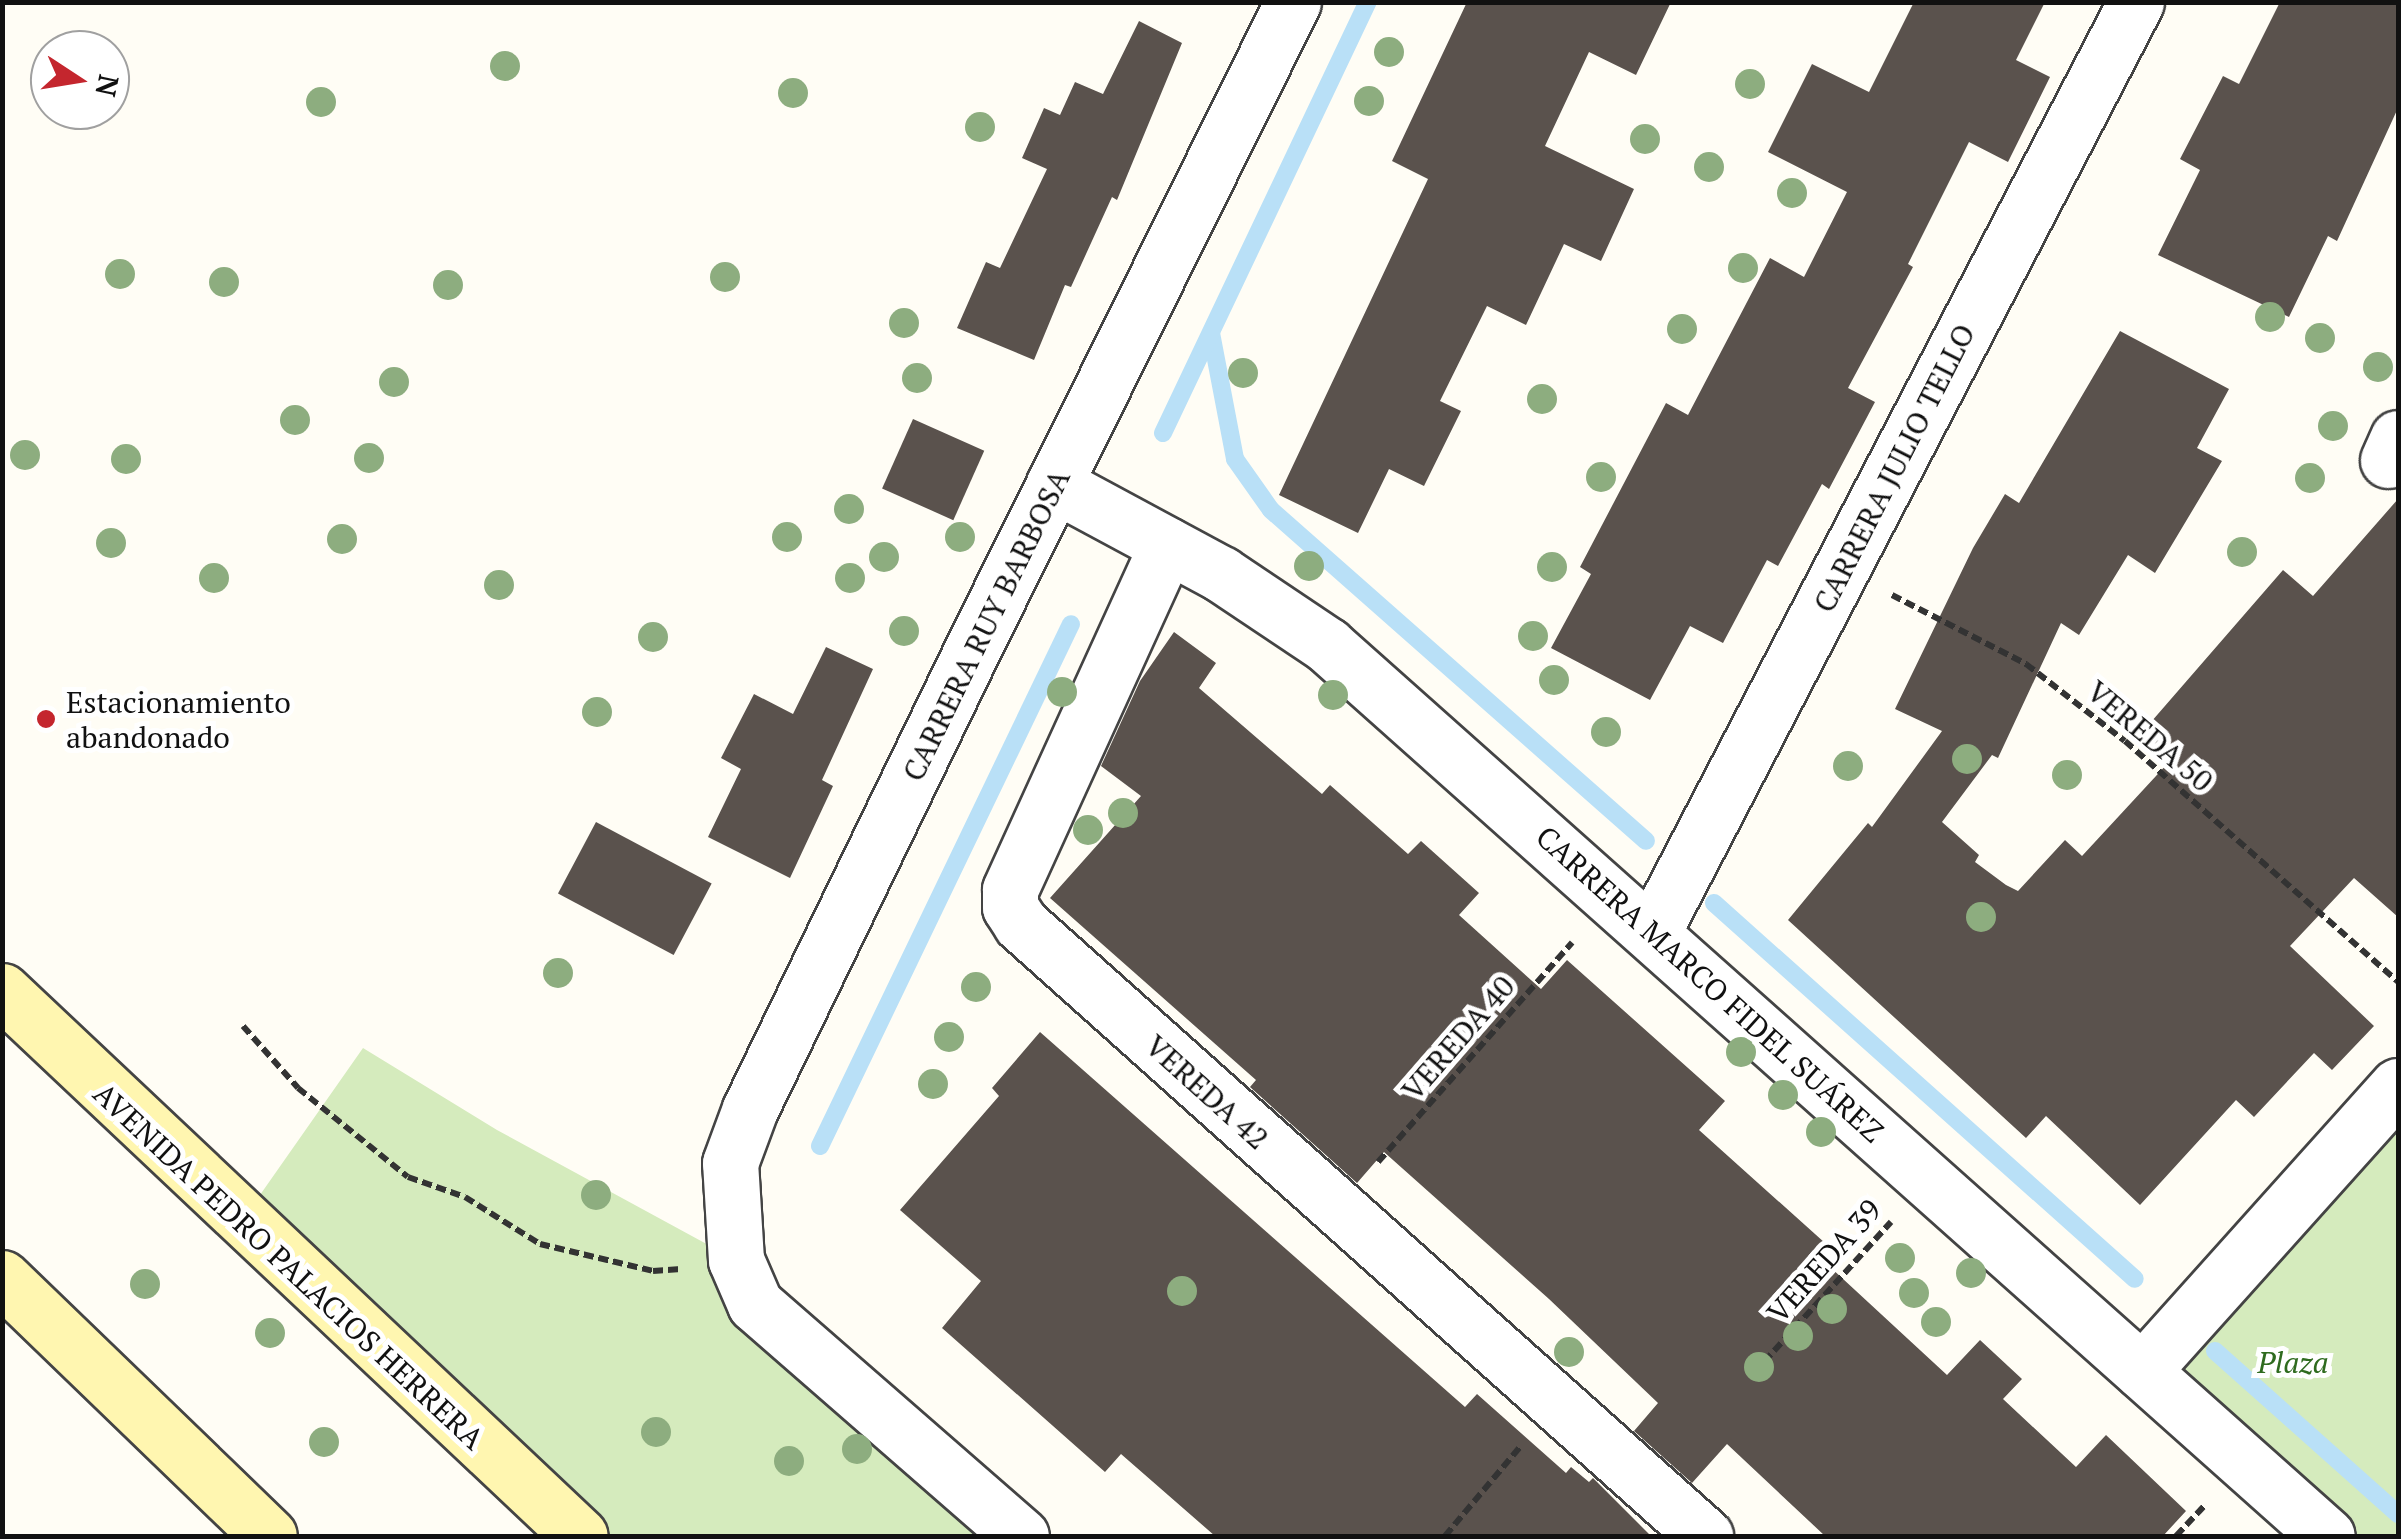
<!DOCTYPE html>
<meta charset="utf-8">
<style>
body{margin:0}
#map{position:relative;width:2401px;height:1539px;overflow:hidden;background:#fffdf5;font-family:"PT Serif",serif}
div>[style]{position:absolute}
.green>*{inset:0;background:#d5ebbd}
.stream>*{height:18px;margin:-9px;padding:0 9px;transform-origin:9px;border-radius:9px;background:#b9e0f7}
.building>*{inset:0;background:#5a524d;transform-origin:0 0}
.path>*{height:6px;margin-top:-3px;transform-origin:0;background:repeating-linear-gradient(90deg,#333 0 10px,transparent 0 15px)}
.roads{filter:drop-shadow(2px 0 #444) drop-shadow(-2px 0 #444) drop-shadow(0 2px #444) drop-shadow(0 -2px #444)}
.minor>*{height:55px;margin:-27.5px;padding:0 27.5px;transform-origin:27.5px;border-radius:27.5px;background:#fff}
.secondary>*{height:55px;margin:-27.5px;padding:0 27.5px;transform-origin:27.5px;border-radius:27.5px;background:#fff6b0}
.trees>*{width:30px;height:30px;margin:-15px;border-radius:50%;background:#8dad7f}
.dots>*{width:28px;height:28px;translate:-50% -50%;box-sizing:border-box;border:5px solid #fff;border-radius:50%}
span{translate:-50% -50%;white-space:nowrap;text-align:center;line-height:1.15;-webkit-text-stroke:10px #fff;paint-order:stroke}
.street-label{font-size:30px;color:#111}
.poi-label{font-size:30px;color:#111}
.left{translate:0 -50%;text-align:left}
.park-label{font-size:30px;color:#2f6b1f;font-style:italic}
.frame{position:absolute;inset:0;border:5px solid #111;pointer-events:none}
.north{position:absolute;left:30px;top:30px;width:100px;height:100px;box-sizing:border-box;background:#fff;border:2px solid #a0a0a0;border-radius:50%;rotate:102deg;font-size:28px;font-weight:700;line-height:40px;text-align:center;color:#111}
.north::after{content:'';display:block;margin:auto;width:35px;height:45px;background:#c4262e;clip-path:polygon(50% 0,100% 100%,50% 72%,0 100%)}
</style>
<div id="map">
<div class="green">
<i style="clip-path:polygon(363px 1048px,497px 1130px,736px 1260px,1021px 1536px,580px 1536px,241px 1222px)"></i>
<i style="clip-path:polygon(2398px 1086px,2398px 1536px,2327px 1536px,2142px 1371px)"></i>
</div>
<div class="stream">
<i style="left:1211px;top:333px;width:128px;rotate:79.2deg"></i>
<i style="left:1235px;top:459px;width:62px;rotate:54.8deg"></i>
<i style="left:1271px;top:510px;width:500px;rotate:41.43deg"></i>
<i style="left:1163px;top:433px;width:477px;rotate:-64.6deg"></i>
<i style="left:1714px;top:903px;width:564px;rotate:41.77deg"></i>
<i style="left:820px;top:1146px;width:579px;rotate:-64.32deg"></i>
<i style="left:2215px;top:1351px;width:245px;rotate:41.7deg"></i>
</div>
<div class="building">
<i style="clip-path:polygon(1467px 2px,1671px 2px,1636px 75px,1589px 52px,1545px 146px,1634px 189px,1601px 261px,1564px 244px,1526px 325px,1487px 306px,1440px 401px,1461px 411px,1424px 486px,1389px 469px,1358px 533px,1279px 495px,1428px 179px,1392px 161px)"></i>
<i style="clip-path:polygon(1914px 2px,2045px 2px,2016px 60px,2050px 77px,2008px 162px,1969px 142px,1908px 264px,1913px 267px,1848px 388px,1875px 402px,1829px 489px,1822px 484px,1778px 566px,1767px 560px,1723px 643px,1690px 626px,1650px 700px,1551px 648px,1591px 574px,1580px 567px,1666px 403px,1688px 415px,1770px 258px,1804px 277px,1847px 192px,1768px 152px,1812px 64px,1869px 92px)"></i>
<i style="clip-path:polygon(2280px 2px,2398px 2px,2398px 108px,2337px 241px,2328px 236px,2289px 317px,2158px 255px,2200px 170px,2180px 159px,2223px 76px,2239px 84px)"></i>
<i style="clip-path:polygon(1139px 21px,1182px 43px,1117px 200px,1112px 197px,1071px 287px,1065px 285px,1034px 360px,957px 328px,986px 262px,1000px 268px,1047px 169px,1022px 158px,1044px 108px,1060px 115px,1075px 82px,1103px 94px)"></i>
<i style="clip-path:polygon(2120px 331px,2229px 389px,2197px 448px,2222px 461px,2155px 573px,2128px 555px,2079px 635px,2061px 623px,1998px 758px,1992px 755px,1942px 822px,1979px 855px,1975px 862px,2006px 885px,2018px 891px,2065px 840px,2082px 856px,2168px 763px,2138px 737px,2283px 570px,2313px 596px,2398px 499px,2398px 917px,2354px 878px,2290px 946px,2374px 1026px,2332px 1070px,2314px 1053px,2254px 1117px,2236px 1100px,2140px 1205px,2046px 1116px,2026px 1138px,1788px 920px,1868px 823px,1872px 827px,1942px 731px,1895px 709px,1973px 548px,2005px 494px,2019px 503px)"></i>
<i style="left:913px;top:419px;width:78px;height:76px;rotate:24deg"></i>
<i style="clip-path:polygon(1174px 632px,1216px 663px,1199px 688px,1322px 794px,1330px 785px,1408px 854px,1421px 841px,1479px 893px,1459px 915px,1541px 989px,1567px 960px,1725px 1101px,1699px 1130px,1825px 1243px,1816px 1254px,1947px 1375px,1980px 1340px,2022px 1379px,2003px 1399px,2076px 1467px,2106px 1435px,2186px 1511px,2163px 1536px,1825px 1536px,1727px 1444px,1692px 1483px,1634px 1431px,1658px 1403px,1549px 1299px,1384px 1152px,1357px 1183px,1250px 1087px,1256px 1080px,1050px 898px,1141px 796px,1101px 766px,1140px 681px)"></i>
<i style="clip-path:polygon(826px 647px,873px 669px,822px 780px,833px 786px,790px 878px,708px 837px,741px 769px,721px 758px,754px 694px,793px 714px)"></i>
<i style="left:596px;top:822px;width:131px;height:81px;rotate:28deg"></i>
<i style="clip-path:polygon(1040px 1032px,1465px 1407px,1477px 1394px,1566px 1473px,1571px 1467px,1589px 1482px,1593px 1478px,1651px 1536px,1215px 1536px,1121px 1454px,1105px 1472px,942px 1328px,981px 1281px,900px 1210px,999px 1096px,992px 1088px)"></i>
</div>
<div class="path">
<i style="left:1892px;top:595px;width:151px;rotate:27.2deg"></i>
<i style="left:2026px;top:664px;width:125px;rotate:37.9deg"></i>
<i style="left:2125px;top:741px;width:364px;rotate:41.4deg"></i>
<i style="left:243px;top:1026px;width:83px;rotate:48.4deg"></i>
<i style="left:298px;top:1088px;width:141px;rotate:39deg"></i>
<i style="left:408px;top:1177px;width:60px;rotate:19.3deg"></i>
<i style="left:465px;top:1197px;width:89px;rotate:32.1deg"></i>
<i style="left:540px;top:1244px;width:116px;rotate:13.4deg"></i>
<i style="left:653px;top:1271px;width:28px;rotate:-4deg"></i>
<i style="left:1378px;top:1162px;width:293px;rotate:-48.5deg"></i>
<i style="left:1754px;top:1373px;width:204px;rotate:-47.8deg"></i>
<i style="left:1445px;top:1536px;width:116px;rotate:-49.9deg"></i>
<i style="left:2176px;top:1536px;width:44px;rotate:-46.8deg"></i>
</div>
<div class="roads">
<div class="minor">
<i style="left:2388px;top:460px;width:24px;rotate:-66deg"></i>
<i style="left:1054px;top:484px;width:190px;rotate:28.3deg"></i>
<i style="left:1221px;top:574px;width:128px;rotate:33.8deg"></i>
<i style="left:1327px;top:645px;width:1339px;rotate:41.7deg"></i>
<i style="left:1167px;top:545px;width:379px;rotate:114.5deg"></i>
<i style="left:1010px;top:890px;width:17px;rotate:90deg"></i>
<i style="left:1010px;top:907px;width:20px;rotate:57deg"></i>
<i style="left:1021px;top:924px;width:918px;rotate:41.82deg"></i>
<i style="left:1652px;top:933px;width:1049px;rotate:-62.53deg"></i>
<i style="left:2142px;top:1371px;width:383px;rotate:-48.1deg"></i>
<i style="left:1021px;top:1536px;width:353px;rotate:-138.9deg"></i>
<i style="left:755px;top:1304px;width:48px;rotate:-113.4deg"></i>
<i style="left:736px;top:1260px;width:97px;rotate:-93.5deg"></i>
<i style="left:730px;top:1163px;width:58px;rotate:-69.7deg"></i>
<i style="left:750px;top:1109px;width:517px;rotate:-64.18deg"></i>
<i style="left:975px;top:644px;width:716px;rotate:-63.65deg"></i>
</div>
<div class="secondary">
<i style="left:2px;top:991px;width:794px;rotate:43.32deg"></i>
<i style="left:2px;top:1278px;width:371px;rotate:44deg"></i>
</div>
</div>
<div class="trees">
<i style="left:1389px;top:52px"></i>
<i style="left:505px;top:66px"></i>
<i style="left:1750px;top:84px"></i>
<i style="left:793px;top:93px"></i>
<i style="left:1369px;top:101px"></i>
<i style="left:321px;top:102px"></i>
<i style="left:980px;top:127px"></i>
<i style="left:1645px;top:139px"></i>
<i style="left:1709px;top:167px"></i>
<i style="left:1792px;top:193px"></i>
<i style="left:1743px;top:268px"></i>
<i style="left:120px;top:274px"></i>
<i style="left:725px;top:277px"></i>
<i style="left:224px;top:282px"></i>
<i style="left:448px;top:285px"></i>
<i style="left:2270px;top:317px"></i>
<i style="left:904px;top:323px"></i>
<i style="left:1682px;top:329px"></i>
<i style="left:2320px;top:338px"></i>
<i style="left:2378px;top:367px"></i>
<i style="left:1243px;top:373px"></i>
<i style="left:917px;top:378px"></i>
<i style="left:394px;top:382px"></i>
<i style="left:1542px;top:399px"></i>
<i style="left:295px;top:420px"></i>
<i style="left:2333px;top:426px"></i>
<i style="left:25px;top:455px"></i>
<i style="left:369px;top:458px"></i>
<i style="left:126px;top:459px"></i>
<i style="left:1601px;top:477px"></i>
<i style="left:2310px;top:478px"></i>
<i style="left:849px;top:509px"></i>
<i style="left:787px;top:537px"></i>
<i style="left:960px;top:537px"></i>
<i style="left:342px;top:539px"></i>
<i style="left:111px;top:543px"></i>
<i style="left:2242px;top:552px"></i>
<i style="left:884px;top:557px"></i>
<i style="left:1309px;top:566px"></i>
<i style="left:1552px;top:567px"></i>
<i style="left:214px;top:578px"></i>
<i style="left:850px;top:578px"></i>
<i style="left:499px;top:585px"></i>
<i style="left:904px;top:631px"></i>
<i style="left:1533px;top:636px"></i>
<i style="left:653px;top:637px"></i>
<i style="left:1554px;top:680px"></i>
<i style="left:1062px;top:692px"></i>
<i style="left:1333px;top:695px"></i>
<i style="left:597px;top:712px"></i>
<i style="left:1606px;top:732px"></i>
<i style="left:1967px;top:759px"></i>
<i style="left:1848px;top:766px"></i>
<i style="left:2067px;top:775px"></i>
<i style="left:1123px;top:813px"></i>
<i style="left:1088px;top:830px"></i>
<i style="left:1981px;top:917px"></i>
<i style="left:558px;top:973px"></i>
<i style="left:976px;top:987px"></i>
<i style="left:949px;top:1037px"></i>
<i style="left:1741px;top:1052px"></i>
<i style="left:933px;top:1084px"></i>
<i style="left:1783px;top:1095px"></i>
<i style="left:1821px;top:1132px"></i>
<i style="left:596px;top:1195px"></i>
<i style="left:1900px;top:1258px"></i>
<i style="left:1971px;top:1273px"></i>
<i style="left:145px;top:1284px"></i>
<i style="left:1182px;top:1291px"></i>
<i style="left:1914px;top:1293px"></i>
<i style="left:1832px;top:1309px"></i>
<i style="left:1936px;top:1322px"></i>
<i style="left:270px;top:1333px"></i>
<i style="left:1798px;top:1336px"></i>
<i style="left:1569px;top:1352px"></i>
<i style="left:1759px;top:1367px"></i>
<i style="left:656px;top:1432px"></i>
<i style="left:324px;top:1442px"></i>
<i style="left:857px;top:1449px"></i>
<i style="left:789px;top:1461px"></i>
</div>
<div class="dots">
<i style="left:46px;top:719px;background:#c4262e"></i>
</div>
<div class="street-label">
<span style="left:1894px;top:468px;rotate:-63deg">CARRERA JULIO TELLO</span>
<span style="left:986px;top:625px;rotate:-64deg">CARRERA RUY BARBOSA</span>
<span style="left:2150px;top:736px;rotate:40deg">VEREDA 50</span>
<span style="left:1710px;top:984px;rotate:42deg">CARRERA MARCO FIDEL SUÁREZ</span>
<span style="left:1458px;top:1038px;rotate:-49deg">VEREDA 40</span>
<span style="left:1207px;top:1092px;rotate:42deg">VEREDA 42</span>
<span style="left:1824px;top:1261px;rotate:-48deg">VEREDA 39</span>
<span style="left:289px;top:1266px;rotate:43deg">AVENIDA PEDRO PALACIOS HERRERA</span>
</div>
<div class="poi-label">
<span class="left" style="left:66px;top:719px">Estacionamiento<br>abandonado</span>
</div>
<div class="park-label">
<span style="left:2293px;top:1362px">Plaza</span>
</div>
<div class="frame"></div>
<div class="north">N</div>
</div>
